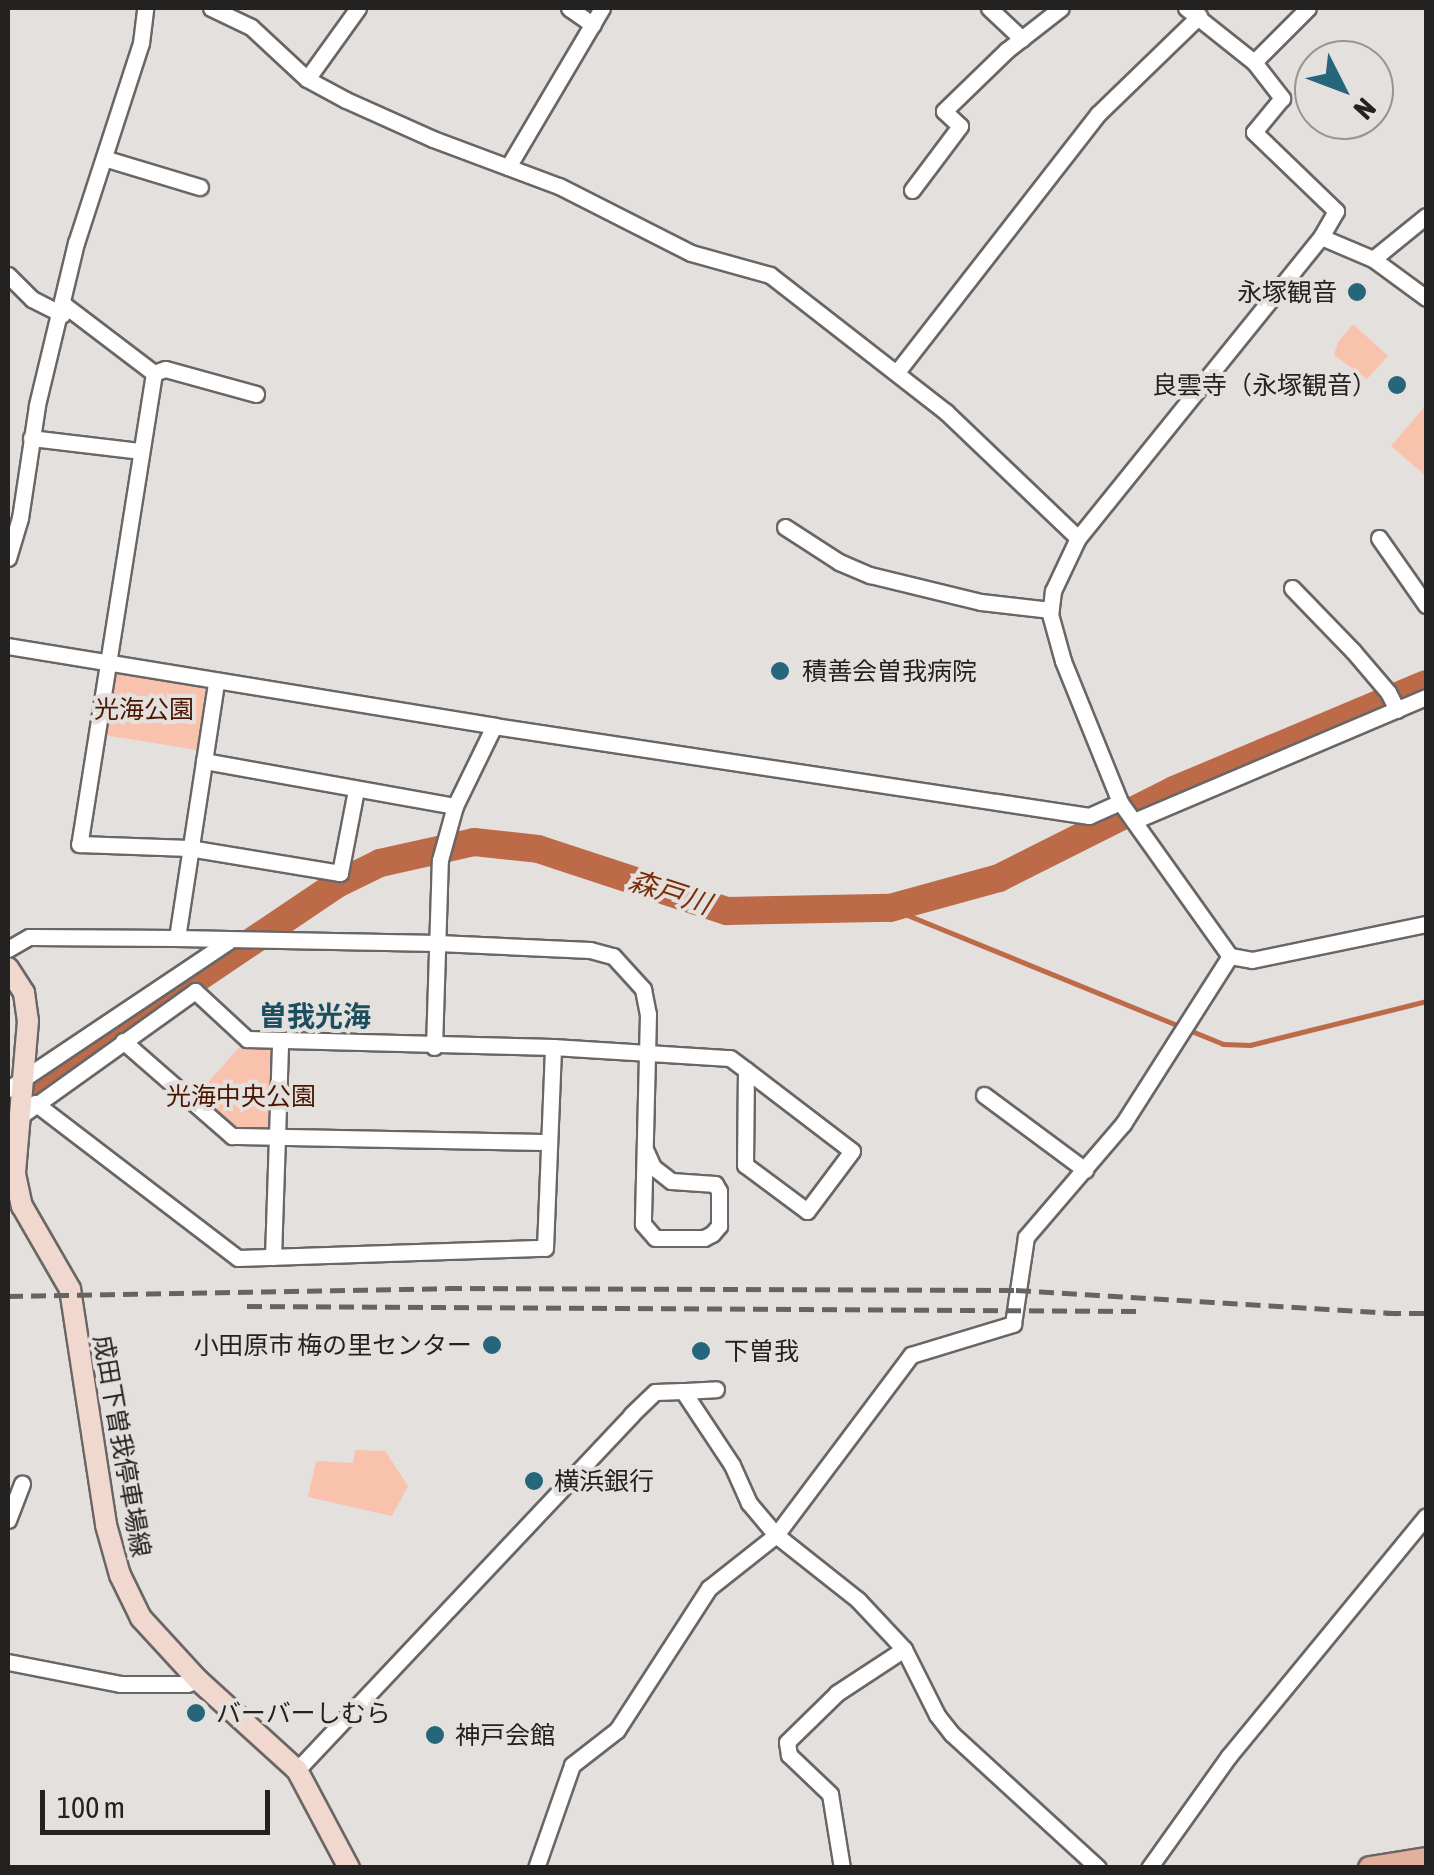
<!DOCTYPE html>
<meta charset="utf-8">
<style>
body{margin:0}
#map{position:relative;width:1434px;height:1875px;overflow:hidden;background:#e4e0de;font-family:"Asap Condensed","Noto Sans JP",sans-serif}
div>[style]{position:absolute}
.green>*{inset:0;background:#f9c2ac}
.stream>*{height:5px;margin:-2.5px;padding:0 2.5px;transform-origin:2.5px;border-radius:2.5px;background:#bc6a47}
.river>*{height:28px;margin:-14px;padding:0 14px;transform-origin:14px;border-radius:14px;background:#bc6a47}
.roads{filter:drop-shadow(2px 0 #6a6665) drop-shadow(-2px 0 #6a6665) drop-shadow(0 2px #6a6665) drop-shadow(0 -2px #6a6665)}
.street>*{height:15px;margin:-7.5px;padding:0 7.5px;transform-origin:7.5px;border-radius:7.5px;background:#fff}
.secondary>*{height:20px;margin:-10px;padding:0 10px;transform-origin:10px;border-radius:10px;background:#f0d8ce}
.primary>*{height:22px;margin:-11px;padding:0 11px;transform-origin:11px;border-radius:11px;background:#e2b19d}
.rail>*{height:5px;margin-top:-2.5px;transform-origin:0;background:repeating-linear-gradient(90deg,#666463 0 15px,transparent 0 23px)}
.dots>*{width:28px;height:28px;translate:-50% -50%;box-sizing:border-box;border:5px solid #e4e0de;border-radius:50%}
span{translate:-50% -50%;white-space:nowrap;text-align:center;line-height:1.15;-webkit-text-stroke:8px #e4e0de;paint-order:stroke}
.poi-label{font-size:25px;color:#232221}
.right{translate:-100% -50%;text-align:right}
.left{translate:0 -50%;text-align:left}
.park-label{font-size:25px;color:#4b1600}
.street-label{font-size:25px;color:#232221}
.water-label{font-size:28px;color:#7b2f06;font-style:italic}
.neighbourhood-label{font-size:28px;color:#1b4e5f;font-weight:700}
.frame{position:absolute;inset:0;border:10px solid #232221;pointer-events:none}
.north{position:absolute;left:1294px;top:40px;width:100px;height:100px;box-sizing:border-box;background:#e4e0de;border:2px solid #979492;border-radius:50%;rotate:132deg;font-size:28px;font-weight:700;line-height:40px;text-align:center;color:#232221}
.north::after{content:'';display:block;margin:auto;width:35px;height:45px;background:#26667a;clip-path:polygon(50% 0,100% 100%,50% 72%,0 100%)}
.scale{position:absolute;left:40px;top:1790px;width:230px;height:45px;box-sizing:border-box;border:5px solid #232221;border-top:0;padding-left:12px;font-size:30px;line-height:35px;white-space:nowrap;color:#232221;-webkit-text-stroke:8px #e4e0de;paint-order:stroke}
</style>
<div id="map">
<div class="green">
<i style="clip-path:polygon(1353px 324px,1388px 356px,1367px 379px,1334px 355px,1338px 342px)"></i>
<i style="clip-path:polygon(1426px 405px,1426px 476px,1391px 446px)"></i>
<i style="clip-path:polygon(113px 671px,202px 686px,205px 692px,197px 750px,98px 734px)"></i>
<i style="clip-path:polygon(243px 1043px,277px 1044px,273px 1136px,234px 1134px,194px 1098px)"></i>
<i style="clip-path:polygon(355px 1450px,385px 1451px,408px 1486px,392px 1516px,308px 1497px,316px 1461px,353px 1463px)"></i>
</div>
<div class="stream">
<i style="left:890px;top:908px;width:360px;rotate:22.2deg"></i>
<i style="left:1223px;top:1044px;width:27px;rotate:2deg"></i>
<i style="left:1250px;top:1045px;width:181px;rotate:-14deg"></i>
</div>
<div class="river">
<i style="left:8px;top:1106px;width:397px;rotate:-34deg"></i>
<i style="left:337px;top:884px;width:48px;rotate:-26deg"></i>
<i style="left:380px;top:863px;width:96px;rotate:-12.6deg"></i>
<i style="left:474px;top:842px;width:64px;rotate:6.2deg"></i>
<i style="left:538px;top:849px;width:199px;rotate:18.2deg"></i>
<i style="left:727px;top:911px;width:163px;rotate:-1.1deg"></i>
<i style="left:890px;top:908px;width:113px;rotate:-15.4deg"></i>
<i style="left:999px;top:878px;width:196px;rotate:-26.7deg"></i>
<i style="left:1174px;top:790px;width:273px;rotate:-22.8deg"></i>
</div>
<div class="roads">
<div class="street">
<i style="left:211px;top:8px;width:44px;rotate:25.4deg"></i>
<i style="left:251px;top:27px;width:76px;rotate:42.9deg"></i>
<i style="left:307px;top:79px;width:44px;rotate:28.3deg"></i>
<i style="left:346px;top:100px;width:95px;rotate:24.1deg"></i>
<i style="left:433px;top:139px;width:134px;rotate:20.5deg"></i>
<i style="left:559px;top:186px;width:148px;rotate:26.9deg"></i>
<i style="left:691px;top:253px;width:82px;rotate:15.6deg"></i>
<i style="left:770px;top:275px;width:223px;rotate:37.9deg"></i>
<i style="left:946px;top:412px;width:182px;rotate:43.7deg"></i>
<i style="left:569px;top:8px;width:29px;rotate:35deg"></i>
<i style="left:989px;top:8px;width:45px;rotate:43.2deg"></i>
<i style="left:1186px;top:8px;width:87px;rotate:38.5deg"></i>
<i style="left:1254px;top:62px;width:46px;rotate:52.1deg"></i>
<i style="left:1282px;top:98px;width:44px;rotate:129.5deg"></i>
<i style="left:1254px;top:132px;width:114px;rotate:43.9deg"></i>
<i style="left:1336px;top:211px;width:30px;rotate:120deg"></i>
<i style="left:1254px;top:62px;width:76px;rotate:-45deg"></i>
<i style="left:307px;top:79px;width:87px;rotate:-54.3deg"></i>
<i style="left:107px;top:159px;width:97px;rotate:16.8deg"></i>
<i style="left:508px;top:167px;width:185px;rotate:-59.4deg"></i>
<i style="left:912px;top:190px;width:80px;rotate:-53.1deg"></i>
<i style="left:960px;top:126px;width:22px;rotate:-137deg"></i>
<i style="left:944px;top:111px;width:88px;rotate:-44.1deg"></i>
<i style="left:1007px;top:50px;width:68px;rotate:-37.9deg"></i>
<i style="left:1426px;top:216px;width:68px;rotate:140.9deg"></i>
<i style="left:1373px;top:259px;width:56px;rotate:-157.1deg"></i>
<i style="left:1321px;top:237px;width:387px;rotate:128.9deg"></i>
<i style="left:1078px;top:538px;width:59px;rotate:115.3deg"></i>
<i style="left:1053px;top:591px;width:23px;rotate:97deg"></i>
<i style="left:1050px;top:614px;width:49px;rotate:74.5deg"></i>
<i style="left:1063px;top:661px;width:152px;rotate:68deg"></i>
<i style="left:1120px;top:802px;width:189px;rotate:54.5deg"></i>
<i style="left:1230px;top:956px;width:22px;rotate:10deg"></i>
<i style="left:1252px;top:960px;width:178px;rotate:-11.7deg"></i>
<i style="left:1373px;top:259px;width:66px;rotate:36.3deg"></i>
<i style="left:8px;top:275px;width:34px;rotate:45deg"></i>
<i style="left:32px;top:299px;width:34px;rotate:27deg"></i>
<i style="left:63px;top:304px;width:114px;rotate:37.2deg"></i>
<i style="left:897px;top:372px;width:327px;rotate:-52.1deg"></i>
<i style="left:1098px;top:114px;width:141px;rotate:-44.1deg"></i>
<i style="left:256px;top:394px;width:94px;rotate:-164.6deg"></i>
<i style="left:165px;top:369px;width:12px;rotate:160deg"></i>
<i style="left:154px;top:373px;width:477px;rotate:99deg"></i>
<i style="left:79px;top:844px;width:110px;rotate:2.1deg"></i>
<i style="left:189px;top:848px;width:153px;rotate:9.4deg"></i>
<i style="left:340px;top:873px;width:85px;rotate:-79.1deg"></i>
<i style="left:31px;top:438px;width:110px;rotate:6.8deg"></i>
<i style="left:785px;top:527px;width:64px;rotate:32.9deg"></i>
<i style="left:839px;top:562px;width:34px;rotate:23deg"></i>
<i style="left:870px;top:575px;width:114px;rotate:13.7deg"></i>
<i style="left:981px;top:602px;width:70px;rotate:6.5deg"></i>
<i style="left:1379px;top:538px;width:82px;rotate:55deg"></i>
<i style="left:8px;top:558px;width:42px;rotate:-73.3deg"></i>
<i style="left:20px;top:518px;width:114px;rotate:-81.4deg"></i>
<i style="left:37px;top:405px;width:167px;rotate:-76.5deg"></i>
<i style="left:76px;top:243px;width:210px;rotate:-72deg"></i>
<i style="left:141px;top:43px;width:35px;rotate:-83deg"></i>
<i style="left:1292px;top:588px;width:88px;rotate:45.9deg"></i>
<i style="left:1353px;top:651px;width:54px;rotate:49.5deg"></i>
<i style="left:1388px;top:692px;width:20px;rotate:63deg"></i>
<i style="left:8px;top:646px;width:493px;rotate:9.3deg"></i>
<i style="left:494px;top:726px;width:602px;rotate:8.6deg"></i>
<i style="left:1089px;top:816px;width:34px;rotate:-24deg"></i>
<i style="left:204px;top:761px;width:255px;rotate:10.2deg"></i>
<i style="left:1134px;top:821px;width:317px;rotate:-23deg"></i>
<i style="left:177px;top:938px;width:259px;rotate:-81.3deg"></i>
<i style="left:8px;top:949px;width:24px;rotate:-30deg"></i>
<i style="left:29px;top:937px;width:148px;rotate:0.4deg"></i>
<i style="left:177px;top:938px;width:261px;rotate:1.1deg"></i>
<i style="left:438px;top:943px;width:152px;rotate:2.6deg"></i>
<i style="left:590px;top:950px;width:24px;rotate:15deg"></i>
<i style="left:613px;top:956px;width:45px;rotate:47.7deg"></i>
<i style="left:643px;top:989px;width:25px;rotate:79deg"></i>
<i style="left:648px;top:1014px;width:210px;rotate:91.4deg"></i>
<i style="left:643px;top:1224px;width:18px;rotate:49deg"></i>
<i style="left:655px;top:1238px;width:49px"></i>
<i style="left:704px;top:1238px;width:9px;rotate:-27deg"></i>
<i style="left:712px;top:1234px;width:11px;rotate:-49deg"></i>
<i style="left:719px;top:1226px;width:35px;rotate:-90deg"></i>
<i style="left:719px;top:1191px;width:8px;rotate:-120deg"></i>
<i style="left:715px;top:1184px;width:44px;rotate:-176.1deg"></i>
<i style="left:671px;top:1181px;width:23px;rotate:-142deg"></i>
<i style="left:653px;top:1167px;width:17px;rotate:-114deg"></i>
<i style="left:123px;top:1041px;width:145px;rotate:41.1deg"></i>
<i style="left:232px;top:1136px;width:316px;rotate:1.1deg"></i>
<i style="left:434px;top:1047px;width:187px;rotate:-88.2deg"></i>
<i style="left:440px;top:860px;width:56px;rotate:-74.5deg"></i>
<i style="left:455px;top:806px;width:89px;rotate:-64deg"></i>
<i style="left:8px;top:1089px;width:265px;rotate:-33.8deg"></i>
<i style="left:984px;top:1095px;width:126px;rotate:36.6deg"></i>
<i style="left:35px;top:1103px;width:255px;rotate:37.4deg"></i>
<i style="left:238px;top:1258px;width:307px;rotate:-1.9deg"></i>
<i style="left:545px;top:1248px;width:201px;rotate:-87.7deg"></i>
<i style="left:22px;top:1115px;width:213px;rotate:-35.6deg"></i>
<i style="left:195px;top:991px;width:71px;rotate:42.7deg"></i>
<i style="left:247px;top:1039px;width:306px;rotate:1.5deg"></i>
<i style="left:553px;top:1047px;width:177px;rotate:3.6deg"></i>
<i style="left:730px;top:1058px;width:20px;rotate:37deg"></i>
<i style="left:746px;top:1070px;width:133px;rotate:37.4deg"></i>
<i style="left:852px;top:1151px;width:75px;rotate:126.9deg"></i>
<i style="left:807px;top:1211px;width:77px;rotate:-143.4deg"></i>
<i style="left:745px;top:1165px;width:95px;rotate:-89.4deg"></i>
<i style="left:273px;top:1257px;width:215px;rotate:-88.1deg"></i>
<i style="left:683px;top:1391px;width:33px;rotate:-3deg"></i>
<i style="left:8px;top:1520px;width:39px;rotate:-69deg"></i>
<i style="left:8px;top:1662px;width:114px;rotate:11.1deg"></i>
<i style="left:120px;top:1684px;width:67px"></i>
<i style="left:187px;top:1684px;width:12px;rotate:-20deg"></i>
<i style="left:297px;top:1770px;width:487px;rotate:-46.7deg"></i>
<i style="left:631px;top:1415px;width:33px;rotate:-44deg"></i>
<i style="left:655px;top:1392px;width:28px;rotate:-2deg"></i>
<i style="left:683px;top:1391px;width:89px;rotate:56.5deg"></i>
<i style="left:732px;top:1465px;width:42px;rotate:65.9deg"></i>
<i style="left:749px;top:1503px;width:42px;rotate:49.8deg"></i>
<i style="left:776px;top:1535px;width:105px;rotate:38.4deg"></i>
<i style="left:858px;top:1600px;width:67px;rotate:46.8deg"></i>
<i style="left:904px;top:1649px;width:74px;rotate:63.4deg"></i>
<i style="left:937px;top:1715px;width:24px;rotate:52deg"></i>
<i style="left:952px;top:1734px;width:198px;rotate:42.5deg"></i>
<i style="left:536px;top:1868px;width:109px;rotate:-70.7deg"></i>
<i style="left:572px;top:1765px;width:57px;rotate:-37.9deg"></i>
<i style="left:617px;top:1730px;width:169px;rotate:-57.1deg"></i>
<i style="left:709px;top:1588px;width:85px;rotate:-38.3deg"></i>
<i style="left:776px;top:1535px;width:225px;rotate:-53.1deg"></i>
<i style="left:911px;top:1355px;width:107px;rotate:-16.9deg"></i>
<i style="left:1013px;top:1324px;width:88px;rotate:-81.5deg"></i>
<i style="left:1026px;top:1237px;width:149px;rotate:-49.4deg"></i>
<i style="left:1123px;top:1124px;width:199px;rotate:-57.5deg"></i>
<i style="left:842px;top:1868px;width:75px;rotate:-99.2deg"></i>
<i style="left:830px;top:1794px;width:57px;rotate:-136.4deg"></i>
<i style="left:789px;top:1755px;width:13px;rotate:-99deg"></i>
<i style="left:787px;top:1742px;width:70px;rotate:-44.4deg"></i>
<i style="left:837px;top:1693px;width:80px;rotate:-33.3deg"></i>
<i style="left:1149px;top:1868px;width:138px;rotate:-54.5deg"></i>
<i style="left:1229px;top:1756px;width:310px;rotate:-50.6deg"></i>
</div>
<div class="secondary">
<i style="left:8px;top:968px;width:30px;rotate:57deg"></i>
<i style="left:24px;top:993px;width:28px;rotate:82deg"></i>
<i style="left:28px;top:1021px;width:154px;rotate:94.9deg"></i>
<i style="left:15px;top:1174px;width:33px;rotate:78deg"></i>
<i style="left:22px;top:1206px;width:96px;rotate:60deg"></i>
<i style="left:70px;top:1289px;width:239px;rotate:81.3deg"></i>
<i style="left:106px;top:1525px;width:52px;rotate:74.4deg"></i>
<i style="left:120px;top:1575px;width:48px;rotate:64deg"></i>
<i style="left:141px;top:1618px;width:84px;rotate:47.4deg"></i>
<i style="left:198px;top:1680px;width:134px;rotate:42.3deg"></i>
<i style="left:297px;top:1770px;width:111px;rotate:62deg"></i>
</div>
<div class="primary">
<i style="left:1370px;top:1868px;width:57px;rotate:-9.1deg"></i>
</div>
</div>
<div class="rail">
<i style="left:8px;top:1296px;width:439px;rotate:-1deg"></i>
<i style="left:447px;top:1288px;width:569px;rotate:0.2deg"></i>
<i style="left:1016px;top:1290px;width:382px;rotate:3.5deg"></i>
<i style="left:247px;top:1306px;width:890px;rotate:0.32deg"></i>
<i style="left:1386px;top:1313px;width:40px"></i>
</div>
<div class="dots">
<i style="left:1357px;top:292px;background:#26667a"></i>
<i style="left:1397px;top:385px;background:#26667a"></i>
<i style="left:780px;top:671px;background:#26667a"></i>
<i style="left:492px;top:1345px;background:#26667a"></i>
<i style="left:701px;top:1351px;background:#26667a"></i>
<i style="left:534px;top:1481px;background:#26667a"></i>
<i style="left:196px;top:1713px;background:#26667a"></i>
<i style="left:435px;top:1735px;background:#26667a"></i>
</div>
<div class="poi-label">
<span class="right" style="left:1337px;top:292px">永塚観音</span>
<span class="right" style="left:1377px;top:385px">良雲寺（永塚観音）</span>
<span class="left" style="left:802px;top:671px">積善会曽我病院</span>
<span class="right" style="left:472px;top:1345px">小田原市 梅の里センター</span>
<span class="left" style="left:724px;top:1351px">下曽我</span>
<span class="left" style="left:554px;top:1481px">横浜銀行</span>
<span class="left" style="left:216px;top:1713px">バーバーしむら</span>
<span class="left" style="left:455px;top:1735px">神戸会館</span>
</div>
<div class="park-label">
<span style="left:144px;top:709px">光海公園</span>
<span style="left:241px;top:1096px">光海中央公園</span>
</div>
<div class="street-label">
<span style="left:122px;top:1446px;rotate:80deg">成田下曽我停車場線</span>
</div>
<div class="water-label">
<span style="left:670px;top:892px;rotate:18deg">森戸川</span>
</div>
<div class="neighbourhood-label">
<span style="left:315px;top:1016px">曽我光海</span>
</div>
<div class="frame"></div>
<div class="north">N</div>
<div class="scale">100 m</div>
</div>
